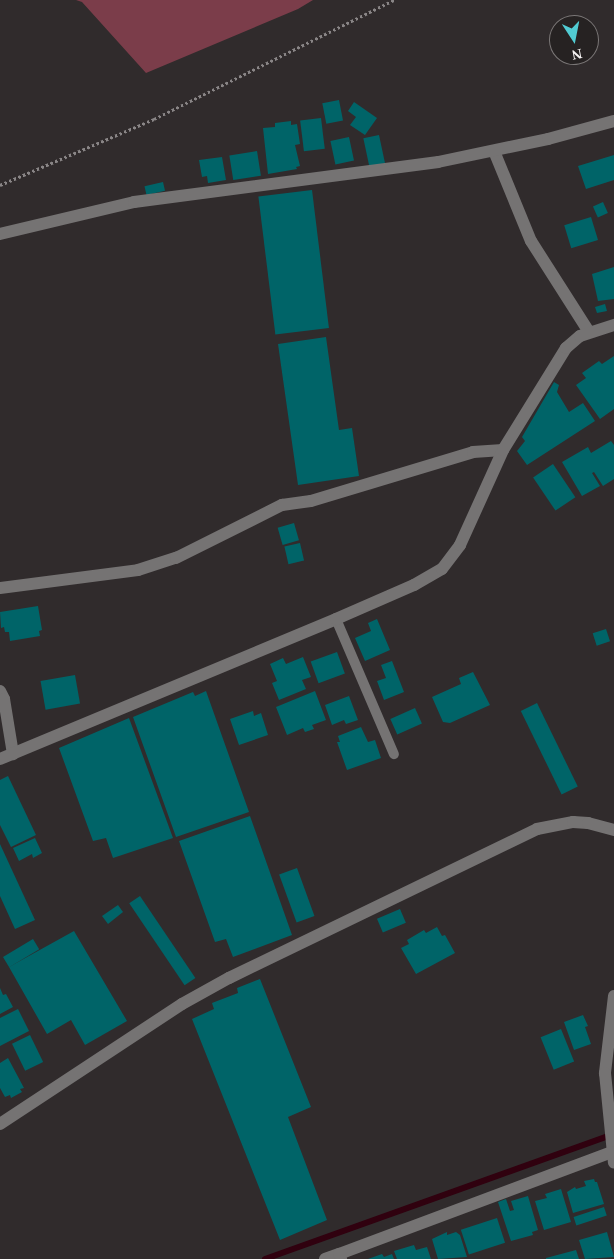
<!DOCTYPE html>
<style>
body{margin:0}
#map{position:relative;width:614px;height:1259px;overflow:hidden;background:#302b2c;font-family:Georgia,serif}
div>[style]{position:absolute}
.green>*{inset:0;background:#7b3d4a}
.stream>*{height:6px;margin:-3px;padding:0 3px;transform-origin:3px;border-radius:3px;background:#30010f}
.building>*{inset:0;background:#006468;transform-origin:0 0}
.path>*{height:3px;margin-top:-1.5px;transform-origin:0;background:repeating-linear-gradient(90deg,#898586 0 2.5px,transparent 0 5px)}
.lane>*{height:10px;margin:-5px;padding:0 5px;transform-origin:5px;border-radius:5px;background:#757373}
.street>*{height:12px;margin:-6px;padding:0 6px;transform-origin:6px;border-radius:6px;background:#757373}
span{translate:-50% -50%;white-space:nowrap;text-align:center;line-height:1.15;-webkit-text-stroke:4.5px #262222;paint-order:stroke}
.north{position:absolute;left:549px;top:15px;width:50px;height:50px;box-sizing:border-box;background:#262222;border:1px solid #7a7676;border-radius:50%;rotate:169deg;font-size:14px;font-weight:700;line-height:20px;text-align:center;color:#f7f4f4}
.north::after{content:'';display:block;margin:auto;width:18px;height:22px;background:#51ccd3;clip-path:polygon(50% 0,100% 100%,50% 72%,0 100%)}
</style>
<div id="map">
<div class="green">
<i style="clip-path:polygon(76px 0,313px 0,298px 9px,146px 73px,82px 2px)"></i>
</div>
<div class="stream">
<i style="left:265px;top:1259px;width:368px;rotate:-19.7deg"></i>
</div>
<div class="building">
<i style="left:339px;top:100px;width:21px;height:17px;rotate:79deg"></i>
<i style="clip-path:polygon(354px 102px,377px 118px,365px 135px,350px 125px,356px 117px,348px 111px)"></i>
<i style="left:321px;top:118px;width:31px;height:21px;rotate:83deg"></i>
<i style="clip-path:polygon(291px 121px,291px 125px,297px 124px,300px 144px,295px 145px,300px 166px,296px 167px,297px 169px,268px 174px,263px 128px,275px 127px,275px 123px)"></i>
<i style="left:379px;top:135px;width:29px;height:16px;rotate:78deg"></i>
<i style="left:349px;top:137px;width:24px;height:19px;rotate:78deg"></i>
<i style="left:257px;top:151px;width:25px;height:28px;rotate:81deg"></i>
<i style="clip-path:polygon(614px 155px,614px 180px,586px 189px,578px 166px)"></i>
<i style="clip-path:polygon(222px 157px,226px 180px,208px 183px,207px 176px,202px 177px,199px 160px)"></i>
<i style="left:163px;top:182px;width:9px;height:19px;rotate:77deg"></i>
<i style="left:312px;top:190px;width:139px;height:54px;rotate:83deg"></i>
<i style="left:603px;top:202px;width:12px;height:11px;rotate:66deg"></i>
<i style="left:591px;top:217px;width:24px;height:28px;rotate:73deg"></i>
<i style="clip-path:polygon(614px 267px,614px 299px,598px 301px,592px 274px)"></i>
<i style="clip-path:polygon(605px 304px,607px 311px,597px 313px,595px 307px)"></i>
<i style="clip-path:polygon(326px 337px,339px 430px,352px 428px,359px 476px,298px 485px,278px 344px)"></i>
<i style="clip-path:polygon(614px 356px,614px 409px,600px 419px,576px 385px,586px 378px,582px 373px,599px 361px,602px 364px)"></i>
<i style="clip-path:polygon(554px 382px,559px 385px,557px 392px,569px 412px,583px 403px,595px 421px,527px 465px,517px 451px,525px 441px,522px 437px)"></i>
<i style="clip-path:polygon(611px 441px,614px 445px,614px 479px,603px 486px,594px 472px,592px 473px,600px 486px,582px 496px,562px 462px,588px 447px,591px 453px)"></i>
<i style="left:553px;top:464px;width:40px;height:24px;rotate:56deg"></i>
<i style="left:294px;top:523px;width:18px;height:17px;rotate:74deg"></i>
<i style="left:300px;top:543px;width:18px;height:16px;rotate:77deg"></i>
<i style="clip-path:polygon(38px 606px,42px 630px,39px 631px,40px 636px,10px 641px,9px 632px,5px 632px,4px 627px,1px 628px,0 612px)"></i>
<i style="clip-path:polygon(377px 619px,390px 650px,365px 661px,355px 638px,371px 631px,368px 623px)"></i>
<i style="left:606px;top:629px;width:13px;height:14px;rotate:72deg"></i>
<i style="left:337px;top:652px;width:23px;height:28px;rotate:70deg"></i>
<i style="clip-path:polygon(303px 657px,311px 677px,302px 680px,306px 689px,279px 700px,272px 683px,277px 681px,270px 664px,283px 658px,286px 664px)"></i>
<i style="clip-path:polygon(392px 661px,404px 692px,384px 700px,377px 681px,386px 678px,381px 665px)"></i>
<i style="clip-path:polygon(473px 672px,490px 705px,450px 723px,443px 722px,432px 697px,461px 684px,459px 678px)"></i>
<i style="left:75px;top:675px;width:29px;height:35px;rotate:80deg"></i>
<i style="clip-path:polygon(206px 691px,249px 812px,176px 837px,133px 717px,193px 692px,195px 696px)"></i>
<i style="clip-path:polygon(315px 691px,326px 720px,312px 725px,314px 729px,305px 732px,303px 728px,287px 735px,276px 707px)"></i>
<i style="clip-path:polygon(349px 696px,358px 720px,346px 724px,344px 720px,332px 725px,325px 705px)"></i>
<i style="left:537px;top:703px;width:93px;height:18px;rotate:64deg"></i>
<i style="left:415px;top:708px;width:17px;height:27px;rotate:66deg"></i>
<i style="clip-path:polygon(253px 711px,254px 716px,261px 713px,268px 735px,239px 745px,230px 719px)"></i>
<i style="clip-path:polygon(129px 718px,173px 838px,113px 858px,106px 838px,93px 841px,59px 748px)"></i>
<i style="clip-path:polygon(361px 727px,368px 742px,375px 740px,381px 758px,347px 770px,337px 742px,340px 742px,338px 736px)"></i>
<i style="clip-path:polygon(8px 776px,36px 835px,11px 847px,0 825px,0 780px)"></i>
<i style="clip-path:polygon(250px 816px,292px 935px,233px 957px,226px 939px,215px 942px,179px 841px)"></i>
<i style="clip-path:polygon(35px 838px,42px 853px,33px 858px,32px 854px,19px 861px,13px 848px)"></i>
<i style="clip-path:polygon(0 844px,35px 920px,15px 929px,0 896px)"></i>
<i style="left:297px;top:868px;width:51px;height:19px;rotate:70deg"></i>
<i style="left:140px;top:896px;width:99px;height:13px;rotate:56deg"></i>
<i style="clip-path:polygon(118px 905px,123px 912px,108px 924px,102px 916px)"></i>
<i style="left:400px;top:909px;width:15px;height:25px;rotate:67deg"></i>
<i style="clip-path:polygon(437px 927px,442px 936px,445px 935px,455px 953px,416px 974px,401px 948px,409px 944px,407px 940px,424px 930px,426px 933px)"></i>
<i style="clip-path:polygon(74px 931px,127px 1021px,85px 1045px,71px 1020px,47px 1034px,9px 967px)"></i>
<i style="left:33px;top:939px;width:12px;height:35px;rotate:59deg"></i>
<i style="clip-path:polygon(260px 979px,311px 1107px,288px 1117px,327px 1220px,280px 1240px,192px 1019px,214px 1009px,212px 1003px,238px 993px,237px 988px)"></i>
<i style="clip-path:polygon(0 988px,3px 995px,6px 994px,13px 1007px,0 1014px)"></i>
<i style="clip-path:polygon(18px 1009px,29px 1031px,0 1046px,0 1018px)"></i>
<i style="clip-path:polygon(583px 1015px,588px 1026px,585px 1027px,591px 1044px,574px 1050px,564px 1022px)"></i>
<i style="left:561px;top:1029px;width:35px;height:22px;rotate:68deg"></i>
<i style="left:30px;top:1035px;width:30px;height:20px;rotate:64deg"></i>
<i style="clip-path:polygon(8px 1058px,24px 1088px,20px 1089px,22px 1092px,11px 1098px,10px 1095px,5px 1097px,0 1088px,0 1063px)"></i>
<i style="clip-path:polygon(594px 1179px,595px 1182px,597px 1182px,604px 1204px,573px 1213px,567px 1192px,575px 1187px,576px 1189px,586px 1186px,584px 1181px)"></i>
<i style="clip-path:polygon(561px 1189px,571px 1222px,544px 1230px,535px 1201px,547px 1198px,545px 1194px)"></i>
<i style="clip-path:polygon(528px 1196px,538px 1230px,532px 1232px,533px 1235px,511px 1241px,498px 1202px,506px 1199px,510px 1211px,514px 1210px,511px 1201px)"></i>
<i style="left:604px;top:1207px;width:9px;height:32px;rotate:72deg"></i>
<i style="left:497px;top:1218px;width:26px;height:38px;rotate:72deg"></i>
<i style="clip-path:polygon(447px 1232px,447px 1235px,456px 1232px,460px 1235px,467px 1257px,438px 1259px,432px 1239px)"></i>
<i style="clip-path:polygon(607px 1232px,614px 1257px,585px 1259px,579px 1240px)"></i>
<i style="clip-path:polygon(414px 1245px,416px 1250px,427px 1247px,431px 1259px,397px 1259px,394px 1251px)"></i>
<i style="clip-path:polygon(576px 1250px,579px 1259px,546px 1259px,546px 1258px)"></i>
<i style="clip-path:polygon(382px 1254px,384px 1257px,392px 1254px,394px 1259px,368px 1259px)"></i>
</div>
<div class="path">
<i style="left:0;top:185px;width:168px;rotate:-23.2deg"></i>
<i style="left:154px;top:119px;width:268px;rotate:-26.4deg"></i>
</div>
<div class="lane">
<i style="left:336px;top:619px;width:147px;rotate:66.8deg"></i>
</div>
<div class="street">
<i style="left:494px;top:151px;width:97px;rotate:67.7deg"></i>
<i style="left:531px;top:241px;width:108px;rotate:57.5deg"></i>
<i style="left:0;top:234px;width:138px;rotate:-13.4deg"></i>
<i style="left:134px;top:202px;width:307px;rotate:-7.5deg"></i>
<i style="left:438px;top:162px;width:112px;rotate:-11.8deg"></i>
<i style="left:548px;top:139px;width:68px;rotate:-15.3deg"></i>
<i style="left:0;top:588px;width:139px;rotate:-7.4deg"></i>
<i style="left:138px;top:570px;width:40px;rotate:-18deg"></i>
<i style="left:176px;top:558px;width:119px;rotate:-26.6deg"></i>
<i style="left:282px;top:505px;width:29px;rotate:-8deg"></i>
<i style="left:311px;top:501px;width:169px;rotate:-16.8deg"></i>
<i style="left:473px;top:452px;width:30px;rotate:-4deg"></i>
<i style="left:0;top:691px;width:9px;rotate:63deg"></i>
<i style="left:4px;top:699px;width:56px;rotate:80.7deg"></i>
<i style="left:0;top:759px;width:364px;rotate:-22.6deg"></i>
<i style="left:336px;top:619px;width:85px;rotate:-23.6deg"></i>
<i style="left:414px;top:585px;width:32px;rotate:-30deg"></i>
<i style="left:442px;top:569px;width:30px;rotate:-53deg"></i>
<i style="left:460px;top:545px;width:104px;rotate:-65.6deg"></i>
<i style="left:503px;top:450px;width:120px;rotate:-58.3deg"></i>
<i style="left:566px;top:348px;width:18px;rotate:-41deg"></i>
<i style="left:580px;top:336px;width:36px;rotate:-18deg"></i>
<i style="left:614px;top:996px;width:78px;rotate:96.7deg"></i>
<i style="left:605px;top:1073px;width:90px;rotate:84.3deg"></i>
<i style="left:0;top:1124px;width:218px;rotate:-33.4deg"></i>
<i style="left:182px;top:1004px;width:54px;rotate:-29deg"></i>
<i style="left:229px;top:978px;width:342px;rotate:-25.8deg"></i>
<i style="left:537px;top:829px;width:37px;rotate:-11deg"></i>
<i style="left:573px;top:822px;width:15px;rotate:4deg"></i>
<i style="left:588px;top:823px;width:27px;rotate:15deg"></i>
<i style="left:325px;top:1259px;width:15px;rotate:-20deg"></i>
<i style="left:341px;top:1259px;width:5px;rotate:-112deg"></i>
<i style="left:339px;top:1254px;width:291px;rotate:-20.5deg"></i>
</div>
<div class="north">N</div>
</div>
